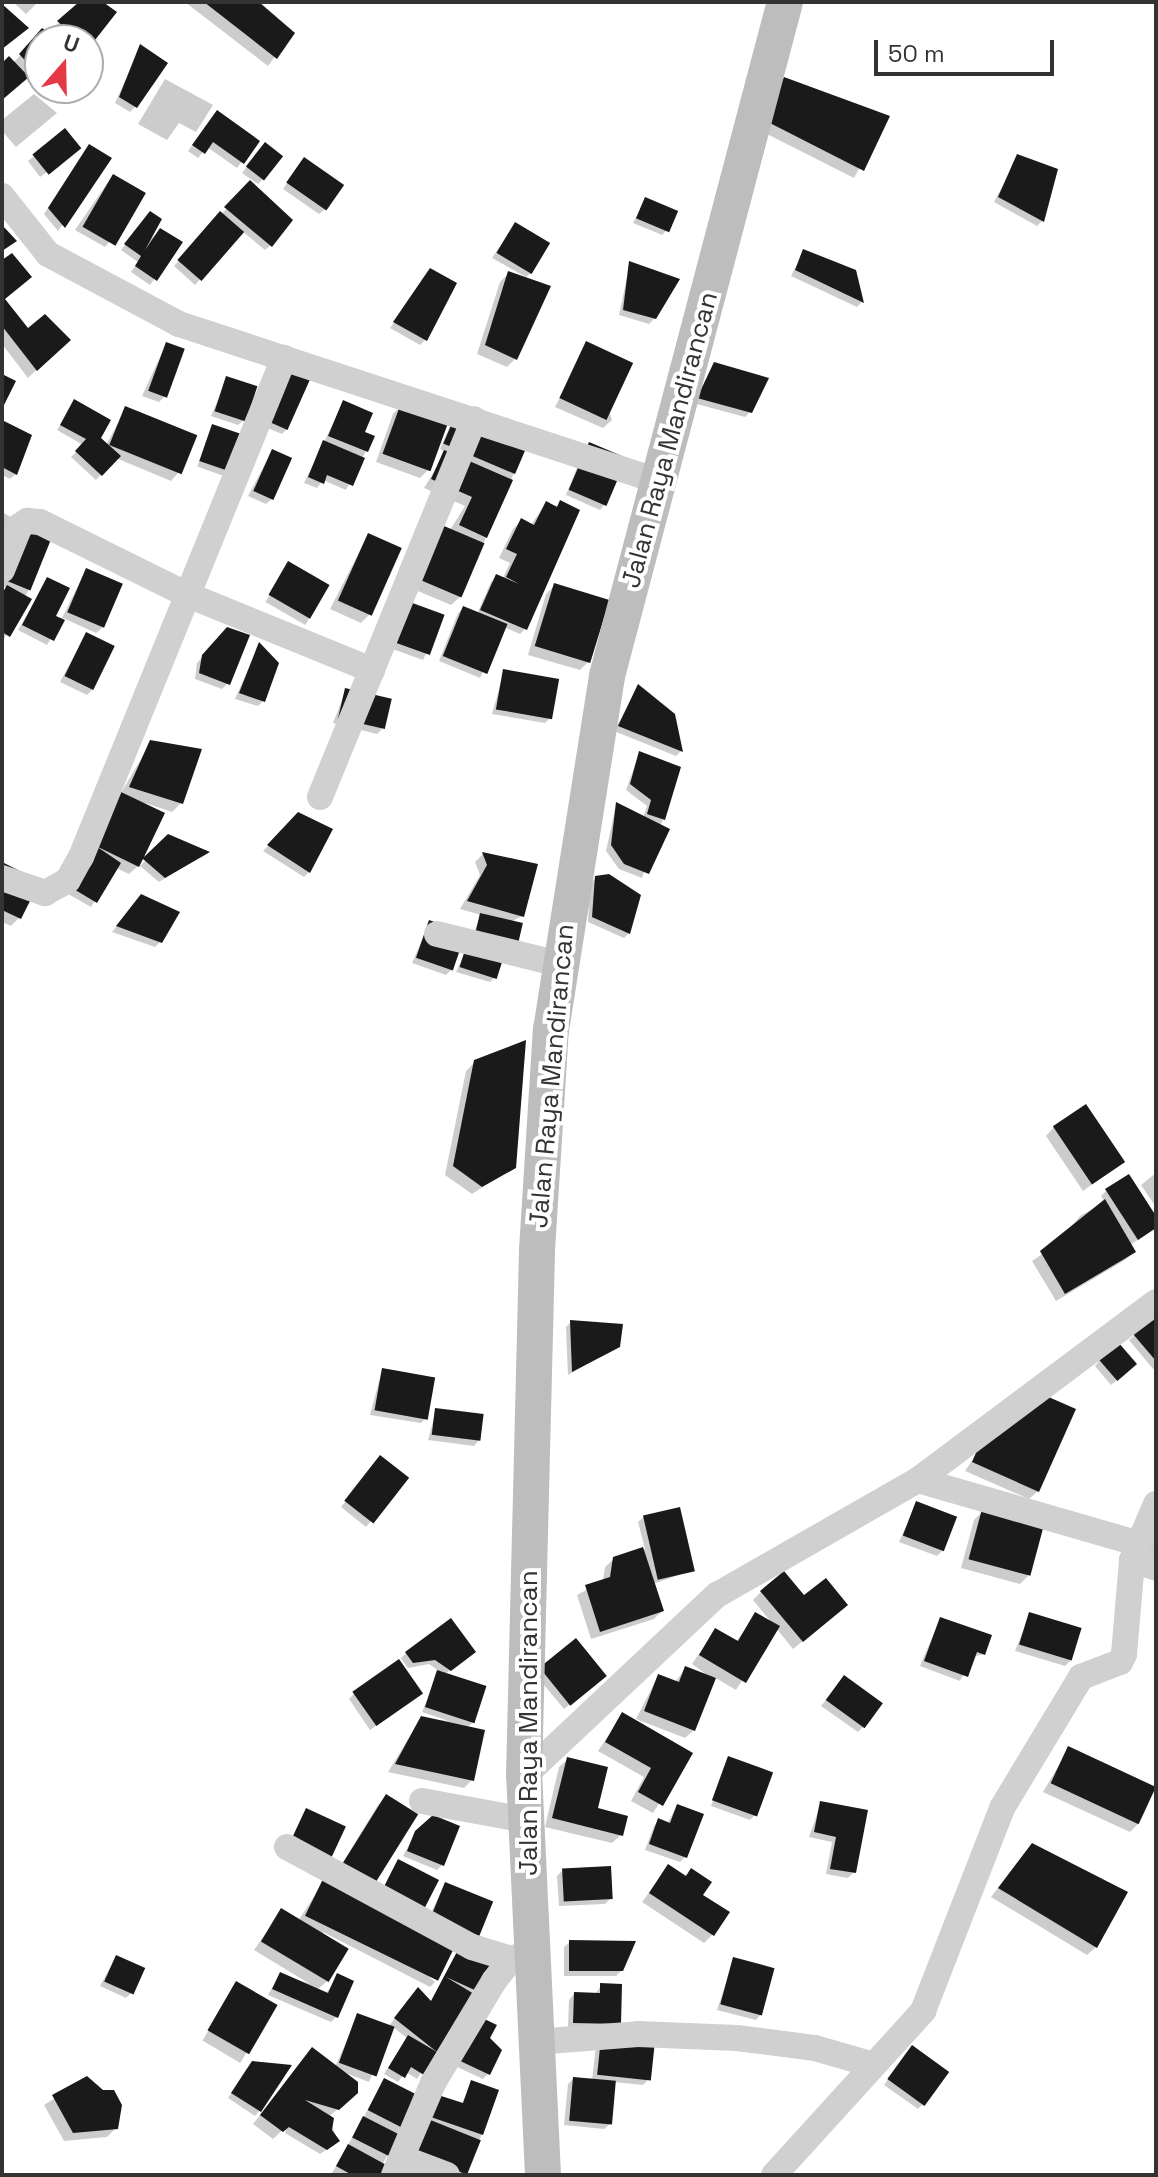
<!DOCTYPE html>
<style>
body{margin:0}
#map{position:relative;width:1158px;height:2177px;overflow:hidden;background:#fff;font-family:"Space Grotesk",sans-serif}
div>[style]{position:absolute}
.shadow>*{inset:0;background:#0003;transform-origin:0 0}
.building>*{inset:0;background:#1a1a1a;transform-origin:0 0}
.street>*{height:26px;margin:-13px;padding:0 13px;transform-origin:13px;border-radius:13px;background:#d0d0d0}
.secondary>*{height:36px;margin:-18px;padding:0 18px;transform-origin:18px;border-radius:18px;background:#bdbdbd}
span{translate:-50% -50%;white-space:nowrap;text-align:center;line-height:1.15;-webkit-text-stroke:8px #fff;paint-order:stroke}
.street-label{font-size:26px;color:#333}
.frame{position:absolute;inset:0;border:4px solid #333;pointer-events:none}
.north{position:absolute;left:24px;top:24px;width:80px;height:80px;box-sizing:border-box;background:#fff;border:2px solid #adadad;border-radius:50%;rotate:20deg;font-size:22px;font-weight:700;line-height:32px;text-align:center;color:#333}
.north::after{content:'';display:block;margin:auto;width:28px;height:36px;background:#e63946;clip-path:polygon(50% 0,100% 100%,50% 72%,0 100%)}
.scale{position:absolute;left:874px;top:40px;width:180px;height:36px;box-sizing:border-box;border:4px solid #333;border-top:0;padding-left:10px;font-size:24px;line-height:28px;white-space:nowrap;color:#333;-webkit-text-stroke:6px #fff;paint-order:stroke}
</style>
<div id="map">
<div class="shadow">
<i style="clip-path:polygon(13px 2px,38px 2px,26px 14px)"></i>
<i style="clip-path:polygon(82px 2px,99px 2px,88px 46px,88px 40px,68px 40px,53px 28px)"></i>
<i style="clip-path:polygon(185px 2px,256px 2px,292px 33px,268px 66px)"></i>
<i style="clip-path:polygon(43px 31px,56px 40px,40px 40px,40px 77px,34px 80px,29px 75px,2px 98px,2px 65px,13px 63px)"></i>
<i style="clip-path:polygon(141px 46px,135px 107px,130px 112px,115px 103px)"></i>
<i style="clip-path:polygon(165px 79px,213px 105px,196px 132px,179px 123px,167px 140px,138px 124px)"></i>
<i style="clip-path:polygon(785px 79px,887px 117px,854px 178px,757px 129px)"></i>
<i style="clip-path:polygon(34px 94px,57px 113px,16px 147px,2px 131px,2px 120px)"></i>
<i style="clip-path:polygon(212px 118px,257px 142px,237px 168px,207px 147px,198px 158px,188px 151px)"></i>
<i style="clip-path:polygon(65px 131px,73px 153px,40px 177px,28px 161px)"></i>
<i style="clip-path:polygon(260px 150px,263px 179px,258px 184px,242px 173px)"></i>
<i style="clip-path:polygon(84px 152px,109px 158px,58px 231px,44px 214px)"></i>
<i style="clip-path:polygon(1018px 157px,1042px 221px,1037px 226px,994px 202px)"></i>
<i style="clip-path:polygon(299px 165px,325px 209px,319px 214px,283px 189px)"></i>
<i style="clip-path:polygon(108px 182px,110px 241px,105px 247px,75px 230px)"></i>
<i style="clip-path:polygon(250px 183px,271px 245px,265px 250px,242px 231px,195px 285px,174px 266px)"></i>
<i style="clip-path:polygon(646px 199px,667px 230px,662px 235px,633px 223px)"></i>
<i style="clip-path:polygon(145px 219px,147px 242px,155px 235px,180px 243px,150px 285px,131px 272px,138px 262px,121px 250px)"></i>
<i style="clip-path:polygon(515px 225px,532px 272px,526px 277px,492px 258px)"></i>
<i style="clip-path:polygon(804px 251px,854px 272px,862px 302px,857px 307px,791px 276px)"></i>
<i style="clip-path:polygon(2px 263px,3px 300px,28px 331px,68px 340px,28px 378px,2px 344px)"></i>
<i style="clip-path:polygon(630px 263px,655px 318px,649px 324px,619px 315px)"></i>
<i style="clip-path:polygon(508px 274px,516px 358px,507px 367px,477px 354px,500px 282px)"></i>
<i style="clip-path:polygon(425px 276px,425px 340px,420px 345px,390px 328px)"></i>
<i style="clip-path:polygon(166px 344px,164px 397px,159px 402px,142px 396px)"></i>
<i style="clip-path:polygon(587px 344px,612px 420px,603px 428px,555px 407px)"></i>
<i style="clip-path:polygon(715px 365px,750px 412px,745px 417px,693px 403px)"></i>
<i style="clip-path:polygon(287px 370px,287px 429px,282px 434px,260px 425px)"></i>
<i style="clip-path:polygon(227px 379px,244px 420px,238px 425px,211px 416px)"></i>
<i style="clip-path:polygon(75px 402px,106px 445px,126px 408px,179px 472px,171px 481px,116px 458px,96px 480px,71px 457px,83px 445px,57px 430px)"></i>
<i style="clip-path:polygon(343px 403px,363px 433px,366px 451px,346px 490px,323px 480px,317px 488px,304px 483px)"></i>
<i style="clip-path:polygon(402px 405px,428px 470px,420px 478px,376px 462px,393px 414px)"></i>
<i style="clip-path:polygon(2px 422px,16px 474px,10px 479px,2px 475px)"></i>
<i style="clip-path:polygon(451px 424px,514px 473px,460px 597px,451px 605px,413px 589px,465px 506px,424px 488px,446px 452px,440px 449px)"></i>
<i style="left:212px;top:426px;width:32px;height:43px;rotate:20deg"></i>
<i style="clip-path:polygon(584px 450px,605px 504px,600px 510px,566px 495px)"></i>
<i style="clip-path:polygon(272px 451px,272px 499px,266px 504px,248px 496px)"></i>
<i style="clip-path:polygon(546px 503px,577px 511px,525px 629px,520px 634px,504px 627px,480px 678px,439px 661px,458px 613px,463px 608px,477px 614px,491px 582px,496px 577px,502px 580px,510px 563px,499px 558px,513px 529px,521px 521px,531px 525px)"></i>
<i style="clip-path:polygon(2px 512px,14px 519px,2px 540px)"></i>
<i style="clip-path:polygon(368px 535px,369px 615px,361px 623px,330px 609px)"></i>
<i style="left:288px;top:563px;width:46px;height:45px;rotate:30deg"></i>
<i style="clip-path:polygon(86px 570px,102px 628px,96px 633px,63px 618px,47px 645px,18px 630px,48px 579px,54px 616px,61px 620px)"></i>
<i style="clip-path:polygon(2px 574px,29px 589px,3px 641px,2px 593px,7px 588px,2px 586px)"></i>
<i style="clip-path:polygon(555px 585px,588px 662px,580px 670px,528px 655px,546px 594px)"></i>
<i style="clip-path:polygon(443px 616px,423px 660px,387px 647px)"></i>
<i style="clip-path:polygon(228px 630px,228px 683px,222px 689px,195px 679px,197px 663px)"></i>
<i style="clip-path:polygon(86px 634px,92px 690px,87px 695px,60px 682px)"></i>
<i style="clip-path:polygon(259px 645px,263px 701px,258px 706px,235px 699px)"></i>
<i style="clip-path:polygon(504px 671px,550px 718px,545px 723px,492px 714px)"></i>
<i style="clip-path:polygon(638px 687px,673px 715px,681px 751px,676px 756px,614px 731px)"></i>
<i style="clip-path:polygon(346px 690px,382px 729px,377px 734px,333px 723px)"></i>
<i style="clip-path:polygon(151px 742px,181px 803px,172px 812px,145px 803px,138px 866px,129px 874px,116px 868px,91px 907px,63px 891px)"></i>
<i style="clip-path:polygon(639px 754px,663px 819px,642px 878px,619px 869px,606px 851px,616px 805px,643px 818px,647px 806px,626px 790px)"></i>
<i style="clip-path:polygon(299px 815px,309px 872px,304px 877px,263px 851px)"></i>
<i style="clip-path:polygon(169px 836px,206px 853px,159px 882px,140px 866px)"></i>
<i style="clip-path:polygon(483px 854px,522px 916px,470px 943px,481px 915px,460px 909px,480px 875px,475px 862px)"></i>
<i style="clip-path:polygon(2px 865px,19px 918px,11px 926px,2px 922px)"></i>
<i style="clip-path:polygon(596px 878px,629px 933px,624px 938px,588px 922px,590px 884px)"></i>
<i style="clip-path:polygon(136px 902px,160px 942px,155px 947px,112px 932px)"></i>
<i style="clip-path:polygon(430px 922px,451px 970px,446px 975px,412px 963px)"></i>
<i style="clip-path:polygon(467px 949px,495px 977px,490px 982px,456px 972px)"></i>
<i style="clip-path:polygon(475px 1062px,514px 1167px,472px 1194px,445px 1175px,466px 1071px)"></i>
<i style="clip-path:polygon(1054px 1127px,1123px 1162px,1083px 1191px,1046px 1136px)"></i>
<i style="clip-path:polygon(1156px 1173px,1156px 1207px,1141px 1185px)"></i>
<i style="clip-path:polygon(1106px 1191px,1156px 1220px,1156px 1228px,1130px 1245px,1134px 1252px,1125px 1260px,1056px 1301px,1032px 1261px,1058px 1243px,1080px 1216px,1105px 1202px,1101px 1196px)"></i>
<i style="clip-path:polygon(1156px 1317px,1156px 1366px,1153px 1369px,1129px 1340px)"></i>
<i style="clip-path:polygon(571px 1322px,618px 1346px,568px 1375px,566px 1327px)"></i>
<i style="clip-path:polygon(1100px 1360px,1130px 1369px,1111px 1385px,1095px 1366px)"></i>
<i style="clip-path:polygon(382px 1370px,426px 1418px,421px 1423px,370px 1415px)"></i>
<i style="clip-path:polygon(436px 1410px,479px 1440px,474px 1446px,428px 1440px)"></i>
<i style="clip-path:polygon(979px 1450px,1038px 1491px,1029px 1499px,965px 1471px)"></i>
<i style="clip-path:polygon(375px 1463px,406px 1478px,366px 1527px,341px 1507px)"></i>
<i style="clip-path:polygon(917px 1504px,942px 1551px,937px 1556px,899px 1542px)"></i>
<i style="clip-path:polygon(983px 1511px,1028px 1576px,1020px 1584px,961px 1568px,974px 1520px)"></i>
<i style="clip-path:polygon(644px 1517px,693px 1570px,653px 1584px,662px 1611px,654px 1619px,591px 1639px,577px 1595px,603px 1581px,605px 1567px,614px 1559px,645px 1549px,638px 1522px)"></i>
<i style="clip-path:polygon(1156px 1534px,1156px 1561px,1143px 1558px)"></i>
<i style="clip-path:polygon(761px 1592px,804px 1598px,837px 1613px,793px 1649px,776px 1628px,736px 1690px,714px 1677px,694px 1730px,685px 1738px,636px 1719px,658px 1676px,675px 1682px,686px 1668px,711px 1678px,692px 1664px,715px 1630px,736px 1642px,756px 1614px,772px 1623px,753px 1600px)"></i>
<i style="clip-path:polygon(1030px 1614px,1071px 1660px,1065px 1666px,1015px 1651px)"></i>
<i style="clip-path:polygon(940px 1619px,984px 1654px,972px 1657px,960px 1681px,920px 1666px)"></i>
<i style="clip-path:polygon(406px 1653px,468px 1657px,445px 1674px,473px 1722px,467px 1728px,472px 1780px,464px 1788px,388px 1772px,421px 1718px,449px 1721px,422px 1712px,439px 1671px,429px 1664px,408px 1668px,401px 1658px)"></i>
<i style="clip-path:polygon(540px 1669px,599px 1681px,564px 1709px,535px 1674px)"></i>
<i style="clip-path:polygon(839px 1683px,863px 1727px,858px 1732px,821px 1706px)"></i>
<i style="clip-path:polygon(354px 1694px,416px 1698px,370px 1730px,349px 1699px)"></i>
<i style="clip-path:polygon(622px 1715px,690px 1754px,653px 1813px,631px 1801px,644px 1777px,598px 1751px)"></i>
<i style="clip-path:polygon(1069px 1748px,1138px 1824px,1130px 1832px,1043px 1792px)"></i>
<i style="clip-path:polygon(729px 1758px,756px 1814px,750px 1820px,711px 1806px)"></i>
<i style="clip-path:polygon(568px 1759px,596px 1810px,621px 1835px,612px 1843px,545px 1827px,559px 1767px)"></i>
<i style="clip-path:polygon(386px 1797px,416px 1815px,334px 1877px,378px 1805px)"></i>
<i style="clip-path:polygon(821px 1803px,854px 1872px,848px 1878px,826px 1874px,832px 1842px,809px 1837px)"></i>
<i style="clip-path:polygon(677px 1806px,685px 1857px,680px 1862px,645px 1850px,654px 1826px,659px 1820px,667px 1824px)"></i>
<i style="clip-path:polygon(416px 1832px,442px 1865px,437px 1870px,403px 1856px)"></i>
<i style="clip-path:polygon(1024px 1854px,1096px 1947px,1087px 1955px,991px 1897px)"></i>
<i style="clip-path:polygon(668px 1867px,684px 1877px,691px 1871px,712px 1935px,704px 1943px,642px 1902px)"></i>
<i style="clip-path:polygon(562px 1871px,610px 1899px,605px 1904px,559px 1906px,557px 1876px)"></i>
<i style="clip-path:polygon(324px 1881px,435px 1982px,430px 1987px,323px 1932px,327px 1981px,317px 1990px,326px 1994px,337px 1976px,336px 2017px,331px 2022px,268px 1995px,280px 1974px,310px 1984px,254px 1950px,282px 1911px,298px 1921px)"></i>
<i style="clip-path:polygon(445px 1884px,491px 1902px,426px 1923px)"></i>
<i style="clip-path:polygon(570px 1942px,622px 1970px,616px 1976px,564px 1976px,564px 1947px)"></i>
<i style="clip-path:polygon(461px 1949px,491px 1963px,417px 2079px,406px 2072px,398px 2082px,384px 2074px,407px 2038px,393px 2027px,369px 2082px,343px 2072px,347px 2102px,328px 2117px,338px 2141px,332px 2146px,320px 2154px,285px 2133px,288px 2125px,273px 2139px,253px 2124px,304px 2058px,335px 2067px,358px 2015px,388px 2027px,413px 1995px,430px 2003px)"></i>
<i style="clip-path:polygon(116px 1957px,131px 1993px,126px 1998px,100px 1986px)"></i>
<i style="clip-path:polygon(734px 1959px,761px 2014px,756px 2020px,717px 2010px)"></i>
<i style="left:237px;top:1983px;width:44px;height:67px;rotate:31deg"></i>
<i style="clip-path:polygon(601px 1985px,619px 2023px,568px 2027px,569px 2000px,574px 1994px,595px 1995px)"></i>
<i style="clip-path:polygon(488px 2039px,488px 2074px,483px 2079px,453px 2065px)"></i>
<i style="clip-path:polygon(596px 2045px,648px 2080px,643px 2085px,614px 2082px,610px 2124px,604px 2129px,564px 2125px,568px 2084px,573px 2079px,592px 2081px)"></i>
<i style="clip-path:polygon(907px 2053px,923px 2104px,918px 2109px,884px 2085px)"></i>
<i style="clip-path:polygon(247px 2068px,260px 2110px,255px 2116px,228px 2098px)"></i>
<i style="clip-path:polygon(87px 2078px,116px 2128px,107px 2137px,64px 2141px,44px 2105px)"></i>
<i style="clip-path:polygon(384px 2081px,403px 2128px,382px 2165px,383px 2175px,331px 2175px)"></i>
<i style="clip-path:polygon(472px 2083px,482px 2134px,465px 2173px,451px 2175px,424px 2121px,461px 2105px)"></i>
</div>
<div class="building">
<i style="clip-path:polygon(79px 2px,103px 2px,117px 12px,88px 49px,88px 40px,79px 40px,57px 21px)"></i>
<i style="clip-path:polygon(204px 2px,259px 2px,295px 33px,277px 59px)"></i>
<i style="clip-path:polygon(2px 4px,29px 28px,2px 49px)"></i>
<i style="clip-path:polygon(42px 28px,59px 40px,40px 40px,40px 76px,19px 54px)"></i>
<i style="clip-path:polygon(140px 44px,168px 63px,137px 108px,119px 97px)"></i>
<i style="clip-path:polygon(9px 56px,29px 77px,2px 100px,2px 63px)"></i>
<i style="clip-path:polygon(784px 77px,890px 116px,864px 171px,764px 120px)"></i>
<i style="clip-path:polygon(217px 110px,260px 141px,244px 164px,213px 142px,205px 154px,192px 145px)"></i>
<i style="left:65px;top:128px;width:26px;height:42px;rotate:51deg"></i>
<i style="left:265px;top:142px;width:23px;height:31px;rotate:38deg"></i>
<i style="clip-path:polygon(89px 144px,112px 158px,65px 228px,48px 208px)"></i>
<i style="clip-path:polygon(1017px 154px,1058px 169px,1044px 222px,998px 197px)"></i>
<i style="left:304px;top:157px;width:49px;height:31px;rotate:35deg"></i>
<i style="left:113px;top:174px;width:38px;height:61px;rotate:30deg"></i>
<i style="clip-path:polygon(250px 180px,293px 220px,272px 247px,224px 207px)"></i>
<i style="left:645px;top:197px;width:36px;height:23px;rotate:23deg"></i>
<i style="clip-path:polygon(150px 211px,162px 219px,145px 250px,160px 228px,183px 242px,157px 281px,135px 266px,141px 256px,124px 244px)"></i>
<i style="left:220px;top:211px;width:32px;height:65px;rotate:41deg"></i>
<i style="left:515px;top:222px;width:41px;height:36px;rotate:31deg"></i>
<i style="clip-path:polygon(2px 225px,17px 241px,2px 251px)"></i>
<i style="clip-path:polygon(803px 249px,856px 270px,864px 303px,795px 270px)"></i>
<i style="clip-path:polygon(12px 253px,32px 277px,5px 299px,28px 328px,45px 314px,71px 340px,37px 371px,2px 326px,2px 260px)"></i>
<i style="clip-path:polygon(629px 261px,680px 279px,656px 319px,623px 310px)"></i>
<i style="clip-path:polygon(430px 268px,457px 283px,427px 341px,393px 322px)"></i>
<i style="clip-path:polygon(508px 271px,551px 286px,517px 360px,485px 345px)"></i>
<i style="left:586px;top:341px;width:52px;height:63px;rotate:25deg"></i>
<i style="left:166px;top:342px;width:20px;height:52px;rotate:20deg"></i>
<i style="clip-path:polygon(714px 362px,769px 378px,752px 413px,697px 398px)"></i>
<i style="left:286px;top:367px;width:27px;height:57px;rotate:24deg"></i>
<i style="clip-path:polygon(2px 374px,16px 381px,2px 409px)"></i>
<i style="left:226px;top:376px;width:33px;height:37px;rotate:18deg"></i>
<i style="clip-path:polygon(74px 399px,111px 420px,101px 438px,121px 456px,102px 476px,75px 451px,86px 439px,60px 425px)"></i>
<i style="clip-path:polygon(343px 400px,373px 413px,365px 432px,375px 436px,368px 452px,328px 436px)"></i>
<i style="left:401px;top:403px;width:51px;height:54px;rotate:20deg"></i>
<i style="left:125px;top:406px;width:78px;height:42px;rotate:22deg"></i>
<i style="left:455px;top:416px;width:78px;height:30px;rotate:23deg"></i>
<i style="clip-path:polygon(2px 420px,32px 435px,17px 475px,2px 467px)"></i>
<i style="left:212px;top:424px;width:34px;height:39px;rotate:19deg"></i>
<i style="clip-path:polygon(323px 440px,365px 458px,353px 486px,327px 475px,324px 484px,308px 477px)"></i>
<i style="left:589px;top:442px;width:41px;height:52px;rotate:23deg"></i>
<i style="left:272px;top:449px;width:22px;height:46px;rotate:24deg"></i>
<i style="clip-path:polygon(444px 450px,513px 480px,487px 538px,459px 525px,472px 497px,431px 479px)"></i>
<i style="clip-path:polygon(560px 500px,580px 510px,527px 630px,480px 610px,496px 574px,519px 584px,506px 577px,517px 554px,506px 549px,521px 518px,534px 525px,546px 501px,557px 507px)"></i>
<i style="left:23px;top:526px;width:31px;height:57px;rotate:22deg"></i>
<i style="left:444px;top:526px;width:44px;height:59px;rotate:23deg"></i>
<i style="left:368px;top:533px;width:37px;height:74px;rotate:24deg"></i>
<i style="left:288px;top:561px;width:48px;height:39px;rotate:30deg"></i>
<i style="left:86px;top:568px;width:40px;height:48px;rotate:23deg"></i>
<i style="clip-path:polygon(47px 577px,70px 588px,56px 616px,65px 620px,54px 641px,22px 625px)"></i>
<i style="left:554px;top:583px;width:58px;height:66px;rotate:17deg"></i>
<i style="clip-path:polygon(7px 585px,32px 599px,10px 637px,2px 632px,2px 594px)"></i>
<i style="left:407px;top:601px;width:40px;height:43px;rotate:20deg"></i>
<i style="left:463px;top:606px;width:48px;height:54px;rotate:22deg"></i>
<i style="clip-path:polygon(227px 627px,250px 635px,230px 685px,199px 673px,202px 655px)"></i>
<i style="left:86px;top:632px;width:32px;height:49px;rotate:26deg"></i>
<i style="clip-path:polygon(259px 642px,279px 663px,265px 702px,239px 693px)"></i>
<i style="left:503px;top:669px;width:57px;height:41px;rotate:10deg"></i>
<i style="clip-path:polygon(638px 684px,675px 714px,683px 752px,618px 726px)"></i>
<i style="left:345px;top:688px;width:48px;height:31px;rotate:13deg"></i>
<i style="clip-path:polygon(150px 740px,202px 749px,183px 804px,129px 787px)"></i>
<i style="clip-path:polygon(639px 751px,681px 767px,665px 820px,647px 814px,651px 800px,630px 784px)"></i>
<i style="clip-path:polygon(121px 792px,165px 813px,144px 857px,168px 834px,210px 852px,165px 878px,143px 859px,139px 867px,96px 846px,121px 863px,97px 903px,67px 885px)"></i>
<i style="clip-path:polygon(616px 802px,670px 829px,649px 874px,624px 864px,611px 845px)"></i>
<i style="clip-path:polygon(298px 812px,333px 829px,310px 873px,267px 845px)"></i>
<i style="clip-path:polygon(482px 852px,538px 864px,524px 917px,467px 901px,487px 865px)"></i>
<i style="clip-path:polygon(2px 862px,40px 881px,21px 919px,2px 910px)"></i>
<i style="clip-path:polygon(609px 874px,641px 895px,630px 934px,592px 917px,595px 876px)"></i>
<i style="clip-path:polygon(141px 894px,180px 912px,162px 943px,116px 926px)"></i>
<i style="left:480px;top:913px;width:44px;height:26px;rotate:13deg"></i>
<i style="left:429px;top:920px;width:39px;height:40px;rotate:19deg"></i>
<i style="left:466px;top:947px;width:39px;height:21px;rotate:18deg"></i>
<i style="clip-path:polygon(526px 1040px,516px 1168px,482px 1187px,453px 1166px,474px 1060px)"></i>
<i style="left:1086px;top:1104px;width:70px;height:40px;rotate:56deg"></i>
<i style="clip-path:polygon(1129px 1174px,1156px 1216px,1156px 1228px,1138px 1240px,1105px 1189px)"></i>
<i style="clip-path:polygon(1105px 1199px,1136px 1252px,1065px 1294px,1040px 1251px)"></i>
<i style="clip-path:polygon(1156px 1314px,1156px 1361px,1133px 1334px)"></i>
<i style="clip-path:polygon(570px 1320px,623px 1324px,620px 1347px,572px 1372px)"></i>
<i style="left:1118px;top:1342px;width:29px;height:26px;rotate:49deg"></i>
<i style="left:382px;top:1368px;width:54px;height:43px;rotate:10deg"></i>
<i style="clip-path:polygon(1044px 1395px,1076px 1409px,1039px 1492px,972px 1462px,978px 1448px)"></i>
<i style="left:435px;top:1408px;width:49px;height:27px;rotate:7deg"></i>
<i style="left:380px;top:1455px;width:37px;height:58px;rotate:38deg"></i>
<i style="left:916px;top:1501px;width:44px;height:37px;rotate:21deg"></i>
<i style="left:680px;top:1507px;width:66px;height:38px;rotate:77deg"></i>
<i style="left:982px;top:1509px;width:64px;height:52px;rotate:15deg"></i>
<i style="clip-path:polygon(643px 1547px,664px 1611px,600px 1632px,585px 1585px,610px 1577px,613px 1557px)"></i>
<i style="clip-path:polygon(784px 1571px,804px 1595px,826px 1578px,848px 1605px,803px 1642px,760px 1591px)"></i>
<i style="clip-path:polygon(755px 1612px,780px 1626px,746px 1683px,699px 1655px,715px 1628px,738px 1641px)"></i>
<i style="left:1029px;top:1612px;width:55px;height:34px;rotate:17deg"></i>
<i style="clip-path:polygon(940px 1617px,992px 1635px,985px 1655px,977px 1652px,968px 1677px,924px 1661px)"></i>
<i style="clip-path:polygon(451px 1618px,476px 1652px,451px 1671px,435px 1660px,413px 1663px,405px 1652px)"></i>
<i style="left:576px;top:1638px;width:49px;height:47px;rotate:51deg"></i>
<i style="left:399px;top:1659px;width:42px;height:57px;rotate:55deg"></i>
<i style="clip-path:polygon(685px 1666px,716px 1678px,695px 1731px,644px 1711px,658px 1674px,679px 1682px)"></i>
<i style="left:437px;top:1670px;width:52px;height:39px;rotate:18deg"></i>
<i style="left:844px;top:1675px;width:48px;height:31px;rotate:36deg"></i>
<i style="clip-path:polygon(622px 1712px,693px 1753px,663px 1806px,638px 1792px,651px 1768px,605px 1742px)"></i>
<i style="clip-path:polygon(421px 1716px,485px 1730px,474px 1781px,395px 1764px)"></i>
<i style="left:1068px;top:1746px;width:97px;height:41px;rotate:25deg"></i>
<i style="left:728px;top:1756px;width:48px;height:47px;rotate:20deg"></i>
<i style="clip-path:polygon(567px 1757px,608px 1767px,598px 1808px,628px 1816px,623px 1836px,552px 1818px)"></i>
<i style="left:386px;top:1794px;width:38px;height:87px;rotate:32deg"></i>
<i style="clip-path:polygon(820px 1801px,868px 1810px,856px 1873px,830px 1869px,836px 1837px,814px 1832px)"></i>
<i style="clip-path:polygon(677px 1804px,704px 1814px,687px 1858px,649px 1844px,658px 1818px,670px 1823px)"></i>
<i style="left:306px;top:1808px;width:44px;height:35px;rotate:25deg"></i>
<i style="clip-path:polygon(433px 1815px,460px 1826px,444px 1866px,407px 1851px,415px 1831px)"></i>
<i style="clip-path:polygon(1032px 1843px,1128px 1892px,1097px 1948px,998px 1888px)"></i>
<i style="left:398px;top:1859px;width:46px;height:40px;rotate:27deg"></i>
<i style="clip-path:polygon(668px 1864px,686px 1876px,691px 1868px,712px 1882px,703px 1895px,730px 1912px,714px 1936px,649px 1893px)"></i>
<i style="left:611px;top:1866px;width:33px;height:49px;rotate:87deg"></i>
<i style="left:323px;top:1879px;width:148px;height:41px;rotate:26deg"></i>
<i style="left:445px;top:1882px;width:52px;height:38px;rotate:22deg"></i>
<i style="left:281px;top:1908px;width:79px;height:39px;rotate:31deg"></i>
<i style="clip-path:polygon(569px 1940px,636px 1941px,623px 1971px,569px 1971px)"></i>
<i style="clip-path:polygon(460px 1946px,494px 1962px,479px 1992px,446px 1977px,474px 1994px,437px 2052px,394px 2018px,418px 1987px,431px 2001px)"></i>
<i style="left:116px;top:1955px;width:32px;height:29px;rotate:24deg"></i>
<i style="left:733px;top:1957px;width:43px;height:49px;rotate:15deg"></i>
<i style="clip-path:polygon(280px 1972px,328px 1993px,337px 1973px,354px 1981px,338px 2018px,272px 1989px)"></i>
<i style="left:236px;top:1981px;width:48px;height:57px;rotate:30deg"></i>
<i style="clip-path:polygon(600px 1983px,622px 1984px,621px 2024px,573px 2023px,574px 1992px,600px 1993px)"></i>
<i style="left:357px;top:2013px;width:40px;height:53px;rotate:20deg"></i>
<i style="clip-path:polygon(478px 2016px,497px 2025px,490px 2038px,502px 2050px,490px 2075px,456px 2059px)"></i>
<i style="clip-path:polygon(408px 2035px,437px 2052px,424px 2075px,411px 2067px,405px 2078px,388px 2068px)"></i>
<i style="left:601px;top:2038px;width:54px;height:37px;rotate:6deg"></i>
<i style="left:912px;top:2045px;width:46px;height:42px;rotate:36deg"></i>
<i style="clip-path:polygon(312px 2047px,358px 2082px,358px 2093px,339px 2110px,305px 2100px,334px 2118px,332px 2130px,340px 2141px,327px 2150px,289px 2127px,283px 2132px,260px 2115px)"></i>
<i style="clip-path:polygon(252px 2061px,292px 2065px,261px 2112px,231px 2093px)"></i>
<i style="clip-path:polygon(87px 2076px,103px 2090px,114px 2090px,122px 2105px,118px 2129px,73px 2133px,52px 2095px)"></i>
<i style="left:573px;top:2077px;width:43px;height:44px;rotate:5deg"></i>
<i style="left:384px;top:2078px;width:42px;height:36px;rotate:27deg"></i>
<i style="clip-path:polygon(471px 2080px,499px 2090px,483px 2135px,428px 2116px,435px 2094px,463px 2103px)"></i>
<i style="left:363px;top:2116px;width:44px;height:24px;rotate:27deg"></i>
<i style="left:428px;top:2119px;width:57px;height:37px;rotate:22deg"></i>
<i style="clip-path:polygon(348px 2144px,390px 2167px,385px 2175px,352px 2175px,336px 2166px)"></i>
</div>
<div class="street">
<i style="left:2px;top:196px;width:74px;rotate:51.6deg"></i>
<i style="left:48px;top:254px;width:149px;rotate:28.1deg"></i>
<i style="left:179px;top:324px;width:504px;rotate:18.15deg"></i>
<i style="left:2px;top:570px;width:48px;rotate:-67.8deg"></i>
<i style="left:20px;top:526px;width:9px;rotate:-36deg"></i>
<i style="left:27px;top:521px;width:13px;rotate:4deg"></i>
<i style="left:40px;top:522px;width:165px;rotate:26.3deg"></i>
<i style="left:188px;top:595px;width:199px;rotate:22.2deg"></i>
<i style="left:320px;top:797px;width:408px;rotate:-67.8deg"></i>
<i style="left:2px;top:878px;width:46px;rotate:19.2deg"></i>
<i style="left:45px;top:893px;width:26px;rotate:-29deg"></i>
<i style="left:68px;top:880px;width:26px;rotate:-61deg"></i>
<i style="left:81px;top:857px;width:539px;rotate:-67.86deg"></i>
<i style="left:437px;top:934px;width:126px;rotate:13.8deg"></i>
<i style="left:918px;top:1480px;width:227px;rotate:16.1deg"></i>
<i style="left:1132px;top:1560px;width:25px;rotate:18deg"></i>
<i style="left:524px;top:1776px;width:265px;rotate:-43.2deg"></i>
<i style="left:717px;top:1595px;width:232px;rotate:-29.8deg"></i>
<i style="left:918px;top:1480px;width:297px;rotate:-36.8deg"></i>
<i style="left:422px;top:1801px;width:106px;rotate:10.4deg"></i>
<i style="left:287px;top:1847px;width:210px;rotate:28.4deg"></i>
<i style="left:472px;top:1947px;width:41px;rotate:17.1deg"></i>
<i style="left:535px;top:2042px;width:103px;rotate:-4.4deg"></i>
<i style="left:638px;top:2034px;width:99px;rotate:2.3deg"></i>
<i style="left:737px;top:2038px;width:79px;rotate:7.3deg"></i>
<i style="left:815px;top:2048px;width:61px;rotate:16.1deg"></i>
<i style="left:402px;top:2158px;width:48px;rotate:20.7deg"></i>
<i style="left:394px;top:2175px;width:100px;rotate:-67deg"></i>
<i style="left:433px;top:2083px;width:119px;rotate:-59.1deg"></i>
<i style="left:494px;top:1981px;width:28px;rotate:-52deg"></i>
<i style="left:511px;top:1959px;width:21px;rotate:-19deg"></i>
<i style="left:774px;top:2175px;width:222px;rotate:-47.7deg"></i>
<i style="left:923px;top:2011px;width:218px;rotate:-68.7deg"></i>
<i style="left:1002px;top:1808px;width:153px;rotate:-58.9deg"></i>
<i style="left:1081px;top:1677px;width:42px;rotate:-21deg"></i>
<i style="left:1120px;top:1662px;width:9px;rotate:-63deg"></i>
<i style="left:1124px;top:1654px;width:94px;rotate:-85.1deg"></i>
<i style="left:1132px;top:1560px;width:61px;rotate:-66.8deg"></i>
</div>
<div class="secondary">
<i style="left:543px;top:2175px;width:399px;rotate:-92.7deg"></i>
<i style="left:524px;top:1776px;width:526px;rotate:-88.58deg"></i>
<i style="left:537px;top:1250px;width:220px;rotate:-86.4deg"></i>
<i style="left:551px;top:1030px;width:358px;rotate:-81deg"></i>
<i style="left:607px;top:676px;width:697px;rotate:-75.21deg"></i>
</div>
<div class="street-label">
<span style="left:670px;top:440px;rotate:-75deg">Jalan Raya Mandirancan</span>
<span style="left:552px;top:1076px;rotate:-85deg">Jalan Raya Mandirancan</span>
<span style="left:529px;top:1723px;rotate:-90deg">Jalan Raya Mandirancan</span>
</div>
<div class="frame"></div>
<div class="north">U</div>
<div class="scale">50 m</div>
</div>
